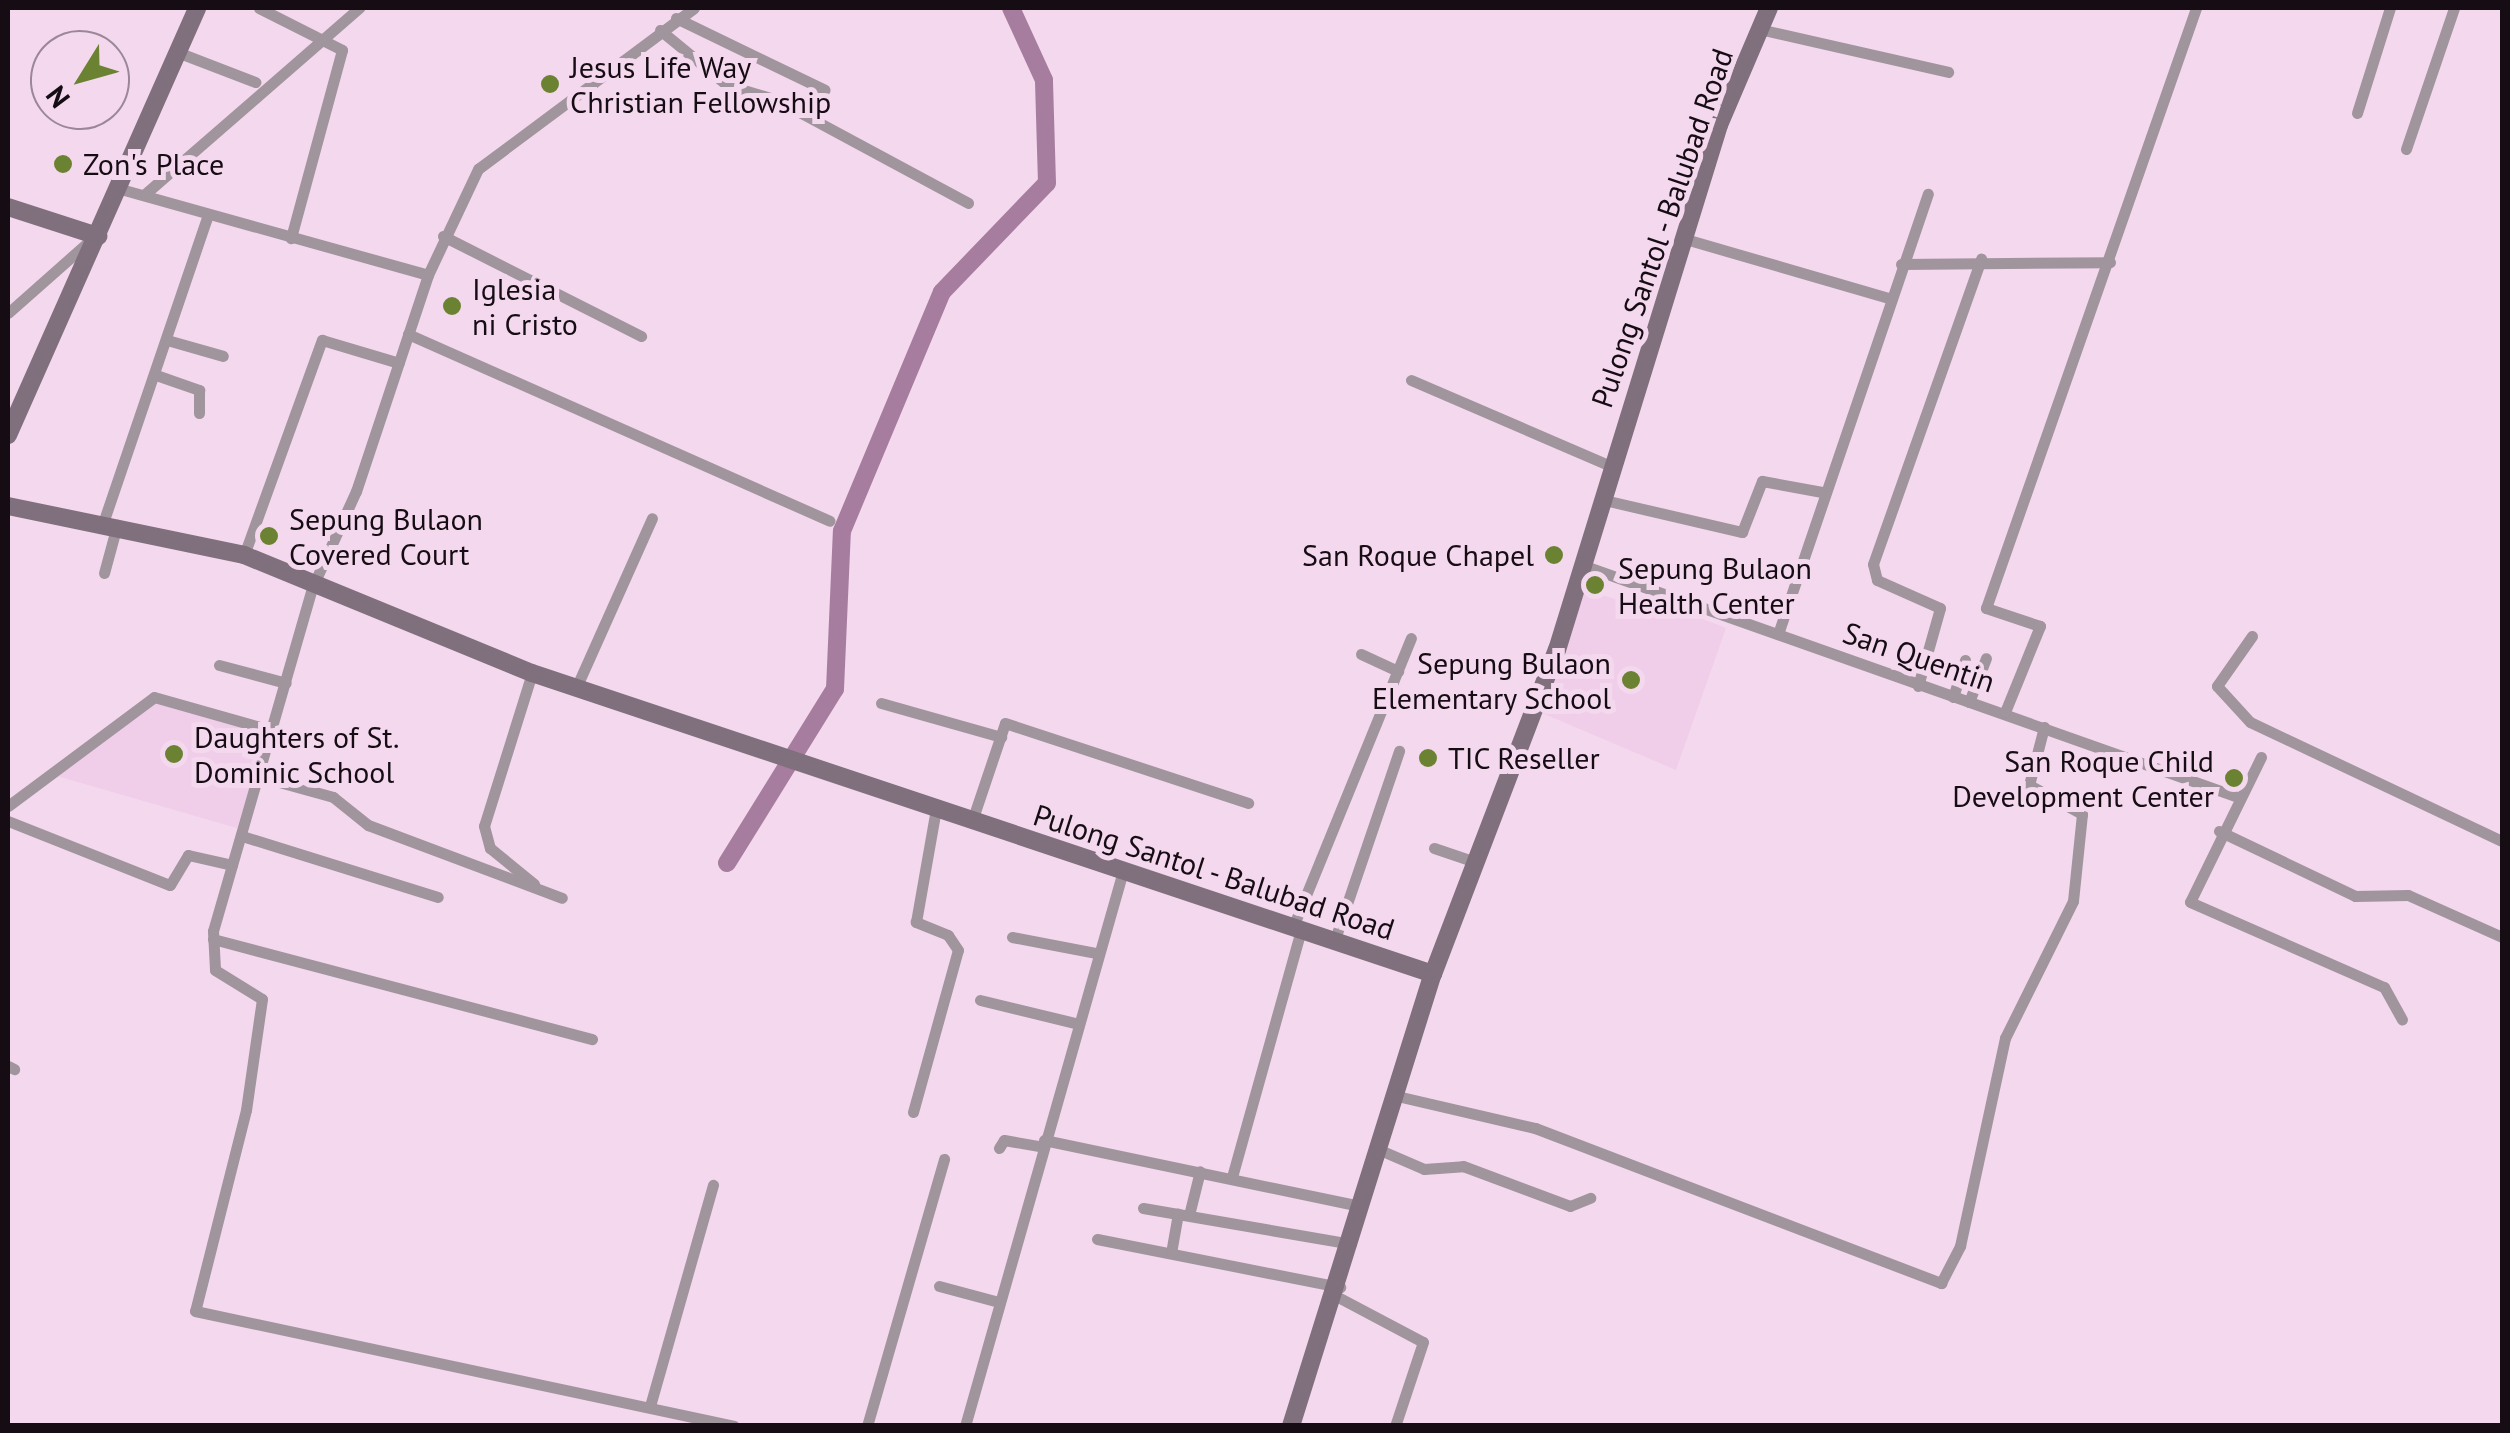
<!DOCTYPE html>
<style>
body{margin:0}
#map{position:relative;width:2510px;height:1433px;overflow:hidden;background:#f4d8ee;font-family:"PT Sans",sans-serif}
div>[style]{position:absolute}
.built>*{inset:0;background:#f0cde9}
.river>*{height:18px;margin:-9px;padding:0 9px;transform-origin:9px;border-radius:9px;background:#a77d9f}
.street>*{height:11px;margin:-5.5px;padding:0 5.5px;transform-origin:5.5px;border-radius:5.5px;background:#a0949d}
.secondary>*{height:18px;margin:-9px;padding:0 9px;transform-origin:9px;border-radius:9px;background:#806f7c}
.dots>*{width:28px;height:28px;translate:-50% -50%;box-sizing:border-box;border:5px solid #f4d8ee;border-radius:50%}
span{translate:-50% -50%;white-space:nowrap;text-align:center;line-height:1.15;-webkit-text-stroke:10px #f4d8ee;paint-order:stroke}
.poi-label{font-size:30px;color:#160d14}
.left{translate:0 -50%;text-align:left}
.right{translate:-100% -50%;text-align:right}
.street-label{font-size:30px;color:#160d14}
.frame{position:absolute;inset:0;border:10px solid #160d14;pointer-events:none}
.north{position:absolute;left:30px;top:30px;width:100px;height:100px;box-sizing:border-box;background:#f4d8ee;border:2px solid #9b8797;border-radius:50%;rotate:233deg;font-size:28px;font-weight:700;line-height:40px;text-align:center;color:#160d14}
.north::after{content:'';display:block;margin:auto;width:35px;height:45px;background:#6c8233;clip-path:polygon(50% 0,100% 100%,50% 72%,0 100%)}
</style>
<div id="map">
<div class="built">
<i style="clip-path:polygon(1581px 588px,1627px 603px,1632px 592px,1726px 628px,1676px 770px,1542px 713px)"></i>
<i style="clip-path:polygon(162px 698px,268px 732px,237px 828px,57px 776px)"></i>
</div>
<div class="river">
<i style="left:727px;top:863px;width:205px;rotate:-58.2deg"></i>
<i style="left:835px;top:689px;width:158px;rotate:-87.5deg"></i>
<i style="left:842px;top:531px;width:259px;rotate:-67.3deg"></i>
<i style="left:942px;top:292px;width:151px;rotate:-46.1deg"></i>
<i style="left:1047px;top:183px;width:103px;rotate:-91.7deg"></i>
<i style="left:1044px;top:80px;width:79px;rotate:-114.6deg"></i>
</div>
<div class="street">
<i style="left:259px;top:8px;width:93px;rotate:26.8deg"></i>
<i style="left:342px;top:50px;width:195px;rotate:105.2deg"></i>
<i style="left:694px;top:8px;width:269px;rotate:143.3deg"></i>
<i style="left:478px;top:169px;width:117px;rotate:115.3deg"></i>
<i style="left:428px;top:275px;width:228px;rotate:108.4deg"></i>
<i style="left:356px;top:491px;width:107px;rotate:114.4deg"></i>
<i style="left:312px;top:588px;width:357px;rotate:106.1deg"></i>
<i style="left:213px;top:931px;width:39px;rotate:87deg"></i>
<i style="left:215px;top:970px;width:55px;rotate:31.7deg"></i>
<i style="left:262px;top:999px;width:112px;rotate:98.2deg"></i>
<i style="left:246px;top:1110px;width:207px;rotate:104.2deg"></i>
<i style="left:195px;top:1311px;width:551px;rotate:12.04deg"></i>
<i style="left:676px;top:18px;width:165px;rotate:25.8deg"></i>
<i style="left:1759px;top:29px;width:194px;rotate:12.8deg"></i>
<i style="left:660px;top:30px;width:87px;rotate:39.4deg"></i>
<i style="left:727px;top:85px;width:52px;rotate:16.7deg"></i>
<i style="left:777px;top:100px;width:217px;rotate:28.3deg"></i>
<i style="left:177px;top:52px;width:84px;rotate:21deg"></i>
<i style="left:2357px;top:113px;width:110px;rotate:-72.6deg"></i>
<i style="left:2406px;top:149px;width:149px;rotate:-71.2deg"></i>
<i style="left:117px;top:188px;width:323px;rotate:15.6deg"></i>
<i style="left:145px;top:194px;width:284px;rotate:-41deg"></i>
<i style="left:443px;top:236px;width:222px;rotate:26.8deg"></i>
<i style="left:1682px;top:238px;width:215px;rotate:16.2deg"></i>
<i style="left:1901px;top:264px;width:209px;rotate:-0.5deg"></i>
<i style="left:8px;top:313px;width:104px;rotate:-41.5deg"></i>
<i style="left:408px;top:334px;width:461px;rotate:23.9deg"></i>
<i style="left:167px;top:340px;width:58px;rotate:15.9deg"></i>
<i style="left:156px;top:375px;width:46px;rotate:19.2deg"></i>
<i style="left:199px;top:390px;width:23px;rotate:90deg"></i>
<i style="left:1411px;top:380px;width:218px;rotate:23.3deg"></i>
<i style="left:1600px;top:499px;width:146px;rotate:13.1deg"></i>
<i style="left:1742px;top:532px;width:55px;rotate:-68.6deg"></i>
<i style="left:1762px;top:481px;width:61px;rotate:10.4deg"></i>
<i style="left:103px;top:523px;width:323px;rotate:-71.2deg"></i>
<i style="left:244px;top:555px;width:229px;rotate:-70.1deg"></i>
<i style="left:322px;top:340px;width:80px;rotate:16.6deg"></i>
<i style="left:1582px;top:565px;width:696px;rotate:19.48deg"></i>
<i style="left:104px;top:573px;width:50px;rotate:-74.8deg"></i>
<i style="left:1778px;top:634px;width:465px;rotate:-71.2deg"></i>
<i style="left:2252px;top:636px;width:61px;rotate:125deg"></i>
<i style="left:2217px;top:686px;width:49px;rotate:47.5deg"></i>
<i style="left:2250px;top:722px;width:279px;rotate:25.3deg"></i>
<i style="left:1361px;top:654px;width:41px;rotate:24.7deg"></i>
<i style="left:219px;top:665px;width:69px;rotate:15deg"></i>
<i style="left:532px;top:673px;width:160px;rotate:107.4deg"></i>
<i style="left:484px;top:826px;width:23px;rotate:75deg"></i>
<i style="left:490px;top:848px;width:57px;rotate:39.3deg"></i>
<i style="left:1918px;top:686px;width:81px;rotate:-74.2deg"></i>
<i style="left:1940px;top:608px;width:69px;rotate:-156deg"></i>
<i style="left:1877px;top:580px;width:16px;rotate:-104deg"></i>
<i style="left:1873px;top:564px;width:324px;rotate:-70.5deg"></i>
<i style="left:576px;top:688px;width:186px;rotate:-65.9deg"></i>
<i style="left:1953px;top:697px;width:39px;rotate:-72deg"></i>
<i style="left:1969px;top:702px;width:47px;rotate:-68.9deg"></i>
<i style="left:881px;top:703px;width:125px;rotate:15.8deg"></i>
<i style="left:2005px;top:712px;width:93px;rotate:-67.9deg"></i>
<i style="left:2040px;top:626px;width:57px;rotate:-161.6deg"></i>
<i style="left:1986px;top:608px;width:636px;rotate:-70.71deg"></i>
<i style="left:2261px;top:757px;width:161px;rotate:116.1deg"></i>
<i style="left:2190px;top:902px;width:212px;rotate:23.7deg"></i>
<i style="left:2384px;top:987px;width:37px;rotate:61deg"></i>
<i style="left:261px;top:777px;width:75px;rotate:15.5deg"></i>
<i style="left:333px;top:797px;width:45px;rotate:38.7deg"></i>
<i style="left:368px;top:825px;width:207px;rotate:20.6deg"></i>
<i style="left:8px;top:806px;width:182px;rotate:-36.7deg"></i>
<i style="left:154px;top:697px;width:125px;rotate:15.8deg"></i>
<i style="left:8px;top:821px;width:174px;rotate:21.6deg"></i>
<i style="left:170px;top:885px;width:35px;rotate:-59deg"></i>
<i style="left:188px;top:855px;width:45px;rotate:12.8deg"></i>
<i style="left:972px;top:821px;width:103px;rotate:-71.4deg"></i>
<i style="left:1005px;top:723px;width:256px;rotate:18.2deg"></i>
<i style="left:2219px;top:831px;width:151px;rotate:25.5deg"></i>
<i style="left:2355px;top:896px;width:53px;rotate:-1.1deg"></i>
<i style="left:2408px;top:895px;width:103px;rotate:24.1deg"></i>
<i style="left:242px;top:836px;width:205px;rotate:17.3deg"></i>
<i style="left:1434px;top:848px;width:46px;rotate:18.8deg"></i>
<i style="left:1293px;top:927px;width:312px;rotate:-67.8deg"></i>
<i style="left:1012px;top:937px;width:86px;rotate:10.8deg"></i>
<i style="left:213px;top:939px;width:392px;rotate:14.8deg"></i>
<i style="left:1334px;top:942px;width:202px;rotate:-71.2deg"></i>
<i style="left:980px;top:1000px;width:98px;rotate:13.6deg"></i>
<i style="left:8px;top:1066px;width:7px;rotate:27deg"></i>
<i style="left:1397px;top:1096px;width:142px;rotate:13.1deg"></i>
<i style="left:1535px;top:1128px;width:435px;rotate:20.9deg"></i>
<i style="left:1941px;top:1283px;width:42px;rotate:-62.8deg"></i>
<i style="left:1960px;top:1246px;width:213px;rotate:-77.8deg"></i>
<i style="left:2005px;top:1038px;width:153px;rotate:-63.6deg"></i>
<i style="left:2073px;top:901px;width:87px;rotate:-84.1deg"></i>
<i style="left:2082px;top:814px;width:60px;rotate:-151.3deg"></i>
<i style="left:2029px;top:785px;width:60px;rotate:-75.5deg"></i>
<i style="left:913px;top:1112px;width:168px;rotate:-74.5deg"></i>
<i style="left:958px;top:950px;width:18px;rotate:-124deg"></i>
<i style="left:948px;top:935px;width:35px;rotate:-158deg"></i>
<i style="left:916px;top:922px;width:116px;rotate:-80deg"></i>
<i style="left:1044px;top:1140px;width:324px;rotate:11.8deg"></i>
<i style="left:999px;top:1148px;width:9px;rotate:-58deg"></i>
<i style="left:1004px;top:1140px;width:40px;rotate:10deg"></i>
<i style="left:1380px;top:1150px;width:48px;rotate:23.4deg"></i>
<i style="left:1424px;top:1169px;width:39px;rotate:-4deg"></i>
<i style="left:1463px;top:1166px;width:114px;rotate:20.5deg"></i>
<i style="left:1570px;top:1206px;width:22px;rotate:-22deg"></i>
<i style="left:1232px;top:1177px;width:256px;rotate:-74.4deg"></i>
<i style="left:1143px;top:1208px;width:211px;rotate:9.8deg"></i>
<i style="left:1189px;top:1215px;width:45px;rotate:-76deg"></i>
<i style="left:1097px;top:1239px;width:248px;rotate:11.2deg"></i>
<i style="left:1171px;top:1253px;width:40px;rotate:-80deg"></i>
<i style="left:939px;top:1286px;width:58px;rotate:15deg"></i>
<i style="left:1336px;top:1296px;width:98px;rotate:27.9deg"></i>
<i style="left:1423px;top:1342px;width:89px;rotate:108.4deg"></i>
<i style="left:650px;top:1406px;width:230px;rotate:-74.1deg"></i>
<i style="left:867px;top:1426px;width:278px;rotate:-73.9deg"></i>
<i style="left:965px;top:1426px;width:577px;rotate:-74.11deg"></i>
</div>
<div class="secondary">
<i style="left:8px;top:207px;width:95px;rotate:17.9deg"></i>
<i style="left:8px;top:435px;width:467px;rotate:-66.1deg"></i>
<i style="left:8px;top:506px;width:241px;rotate:11.7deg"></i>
<i style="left:244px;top:555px;width:311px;rotate:22.3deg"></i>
<i style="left:532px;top:673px;width:950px;rotate:18.47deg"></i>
<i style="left:1291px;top:1426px;width:474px;rotate:-72.6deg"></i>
<i style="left:1433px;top:974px;width:347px;rotate:-69.1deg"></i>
<i style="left:1557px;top:650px;width:549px;rotate:-72.85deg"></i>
<i style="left:1719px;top:125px;width:127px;rotate:-66.9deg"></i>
</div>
<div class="dots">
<i style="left:550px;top:84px;background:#6c8233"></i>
<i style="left:63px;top:164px;background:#6c8233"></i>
<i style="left:452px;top:306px;background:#6c8233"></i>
<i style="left:269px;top:536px;background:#6c8233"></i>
<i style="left:1554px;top:555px;background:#6c8233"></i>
<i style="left:1595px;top:585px;background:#6c8233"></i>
<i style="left:1631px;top:680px;background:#6c8233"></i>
<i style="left:174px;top:754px;background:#6c8233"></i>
<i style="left:1428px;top:758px;background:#6c8233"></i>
<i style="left:2234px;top:778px;background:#6c8233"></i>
</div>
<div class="poi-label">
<span class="left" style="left:570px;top:84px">Jesus Life Way<br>Christian Fellowship</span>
<span class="left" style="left:83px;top:164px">Zon's Place</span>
<span class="left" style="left:472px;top:306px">Iglesia<br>ni Cristo</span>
<span class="left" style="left:289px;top:536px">Sepung Bulaon<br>Covered Court</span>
<span class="right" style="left:1534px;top:555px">San Roque Chapel</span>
<span class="left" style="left:1618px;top:585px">Sepung Bulaon<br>Health Center</span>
<span class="right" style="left:1611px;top:680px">Sepung Bulaon<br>Elementary School</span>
<span class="left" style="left:194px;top:754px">Daughters of St.<br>Dominic School</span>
<span class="left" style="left:1448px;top:758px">TIC Reseller</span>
<span class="right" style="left:2214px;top:778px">San Roque Child<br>Development Center</span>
</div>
<div class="street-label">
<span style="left:1662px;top:228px;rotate:-71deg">Pulong Santol - Balubad Road</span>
<span style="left:1919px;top:657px;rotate:19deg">San Quentin</span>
<span style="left:1214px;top:872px;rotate:18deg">Pulong Santol - Balubad Road</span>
</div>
<div class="frame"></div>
<div class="north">N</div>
</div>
